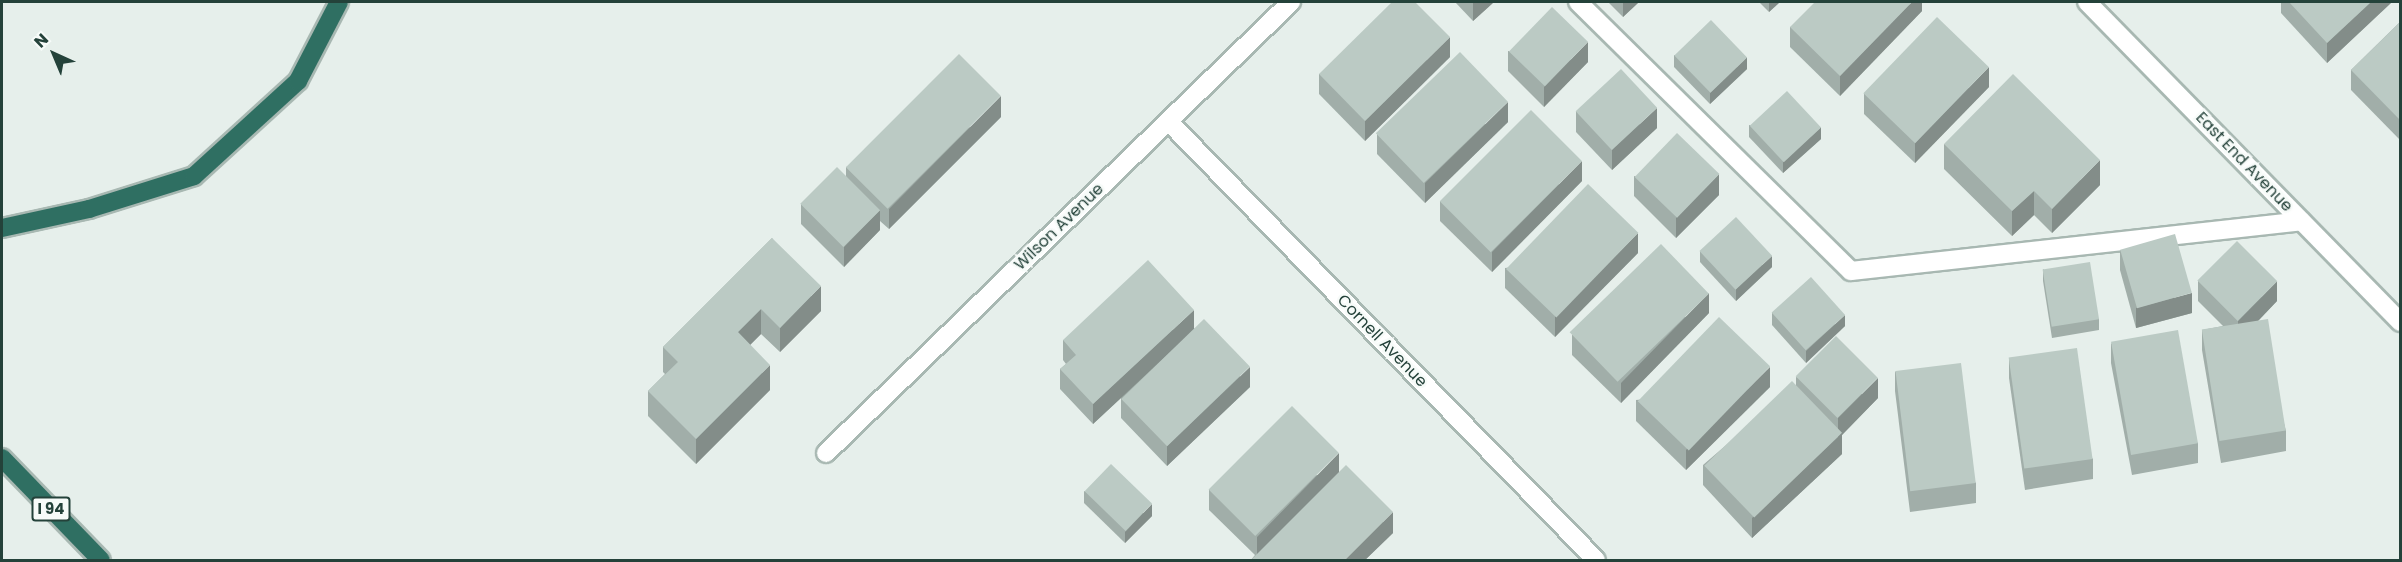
<!DOCTYPE html>
<style>
body{margin:0}
#map{position:relative;width:2402px;height:562px;overflow:hidden;background:#e6efeb;font-family:Poppins,sans-serif}
div>[style]{position:absolute}
.roads{filter:drop-shadow(2px 0 #a8b8b2) drop-shadow(-2px 0 #a8b8b2) drop-shadow(0 2px #a8b8b2) drop-shadow(0 -2px #a8b8b2)}
.minor>*{height:18px;margin:-9px;padding:0 9px;transform-origin:9px;border-radius:9px;background:#fff}
.highway>*{height:18px;margin:-9px;padding:0 9px;transform-origin:9px;border-radius:9px;background:#2f6f62}
.wall>*{inset:0;background:#a1aea9}
.shaded-wall>*{inset:0;background:#838d89}
.building>*{inset:0;background:#bbcac4;transform-origin:0 0}
span{translate:-50% -50%;white-space:nowrap;text-align:center;line-height:1.15;-webkit-text-stroke:5px #f7fbf9;paint-order:stroke}
.shield-label span{padding:2px 4px;background:#f7fbf9;border:2px solid;border-radius:4px;-webkit-text-stroke-width:0}
.shield-label{font-size:15px;color:#24423a;font-weight:700}
.street-label{font-size:16px;color:#24423a}
.frame{position:absolute;inset:0;border:3px solid #24423a;pointer-events:none}
.north{position:absolute;left:24px;top:24px;width:60px;height:60px;-webkit-text-stroke:4px #f7fbf9;paint-order:stroke;rotate:316deg;font-size:16px;font-weight:700;line-height:24px;text-align:center;color:#24423a}
.north::after{content:'';display:block;margin:auto;width:21px;height:27px;background:#24423a;clip-path:polygon(50% 0,100% 100%,50% 72%,0 100%)}
</style>
<div id="map">
<div class="roads">
<div class="minor">
<i style="left:1578px;top:2px;width:383px;rotate:44.6deg"></i>
<i style="left:1851px;top:271px;width:453px;rotate:-6.3deg"></i>
<i style="left:2087px;top:2px;width:448px;rotate:45.6deg"></i>
<i style="left:1168px;top:121px;width:613px;rotate:45.73deg"></i>
<i style="left:826px;top:453px;width:648px;rotate:-44.12deg"></i>
</div>
<div class="highway">
<i style="left:2px;top:228px;width:89px;rotate:-12.3deg"></i>
<i style="left:89px;top:209px;width:110px;rotate:-17.4deg"></i>
<i style="left:194px;top:176px;width:141px;rotate:-42.4deg"></i>
<i style="left:298px;top:81px;width:89px;rotate:-62.6deg"></i>
<i style="left:2px;top:458px;width:142px;rotate:45.9deg"></i>
</div>
</div>
<div class="wall">
<i style="clip-path:polygon(1455px 2px,1494px 2px,1473px 21px)"></i>
<i style="clip-path:polygon(1608px 2px,1639px 2px,1623px 17px)"></i>
<i style="clip-path:polygon(1759px 2px,1780px 2px,1769px 12px)"></i>
<i style="clip-path:polygon(1922px 2px,1922px 11px,1840px 96px,1790px 47px,1790px 27px)"></i>
<i style="clip-path:polygon(2281px 2px,2392px 2px,2327px 63px,2281px 13px)"></i>
<i style="clip-path:polygon(2400px 22px,2400px 140px,2351px 90px,2351px 70px)"></i>
<i style="clip-path:polygon(1508px 51px,1588px 62px,1544px 107px,1508px 71px)"></i>
<i style="clip-path:polygon(1674px 55px,1747px 69px,1710px 104px,1674px 67px)"></i>
<i style="clip-path:polygon(1450px 57px,1365px 141px,1319px 94px,1319px 74px)"></i>
<i style="clip-path:polygon(1989px 87px,1915px 163px,1864px 114px,1864px 94px)"></i>
<i style="clip-path:polygon(1576px 111px,1657px 128px,1612px 170px,1576px 132px)"></i>
<i style="clip-path:polygon(1001px 117px,889px 229px,880px 221px,880px 230px,844px 267px,801px 224px,801px 204px,846px 176px,846px 167px)"></i>
<i style="clip-path:polygon(1508px 122px,1425px 203px,1377px 154px,1377px 134px)"></i>
<i style="clip-path:polygon(1749px 125px,1821px 139px,1783px 173px,1749px 137px)"></i>
<i style="clip-path:polygon(1944px 144px,2100px 185px,2052px 233px,2034px 215px,2012px 236px,1944px 169px)"></i>
<i style="clip-path:polygon(1634px 176px,1719px 195px,1676px 238px,1634px 196px)"></i>
<i style="clip-path:polygon(1582px 181px,1492px 272px,1440px 221px,1440px 201px)"></i>
<i style="clip-path:polygon(772px 238px,821px 311px,780px 352px,761px 334px,750px 345px,770px 390px,696px 464px,648px 416px,648px 391px,665px 374px,663px 372px,663px 347px)"></i>
<i style="clip-path:polygon(2120px 250px,2192px 313px,2136px 328px,2120px 270px)"></i>
<i style="clip-path:polygon(1700px 251px,1772px 267px,1736px 301px,1700px 262px)"></i>
<i style="clip-path:polygon(1638px 253px,1555px 337px,1505px 288px,1505px 268px)"></i>
<i style="clip-path:polygon(2043px 269px,2099px 319px,2099px 330px,2052px 338px,2043px 281px)"></i>
<i style="clip-path:polygon(2198px 281px,2277px 301px,2258px 321px,2286px 431px,2286px 451px,2221px 463px,2202px 350px,2202px 330px,2223px 326px,2198px 301px)"></i>
<i style="clip-path:polygon(1709px 313px,1621px 403px,1572px 355px,1572px 335px)"></i>
<i style="clip-path:polygon(1772px 313px,1845px 326px,1806px 363px,1772px 325px)"></i>
<i style="clip-path:polygon(1194px 328px,1250px 387px,1167px 466px,1121px 418px,1121px 398px,1093px 424px,1060px 389px,1060px 369px,1066px 364px,1063px 360px,1063px 340px)"></i>
<i style="clip-path:polygon(2111px 343px,2198px 443px,2198px 463px,2132px 475px,2111px 363px)"></i>
<i style="clip-path:polygon(2009px 358px,2093px 459px,2093px 479px,2025px 490px,2009px 378px)"></i>
<i style="clip-path:polygon(1895px 371px,1976px 483px,1976px 503px,1910px 512px,1895px 391px)"></i>
<i style="clip-path:polygon(1796px 377px,1878px 398px,1842px 435px,1842px 454px,1752px 538px,1703px 485px,1703px 465px,1796px 385px)"></i>
<i style="clip-path:polygon(1770px 387px,1686px 470px,1636px 421px,1636px 400px)"></i>
<i style="clip-path:polygon(1339px 472px,1393px 533px,1364px 561px,1250px 561px,1255px 555px,1209px 510px,1209px 490px)"></i>
<i style="clip-path:polygon(1084px 491px,1152px 516px,1125px 543px,1084px 503px)"></i>
</div>
<div class="shaded-wall">
<i style="clip-path:polygon(1473px 2px,1494px 2px,1473px 21px)"></i>
<i style="clip-path:polygon(1623px 2px,1639px 2px,1623px 17px)"></i>
<i style="clip-path:polygon(1769px 2px,1780px 2px,1769px 12px)"></i>
<i style="clip-path:polygon(1912px 2px,1922px 2px,1922px 11px,1840px 96px,1840px 76px)"></i>
<i style="clip-path:polygon(2371px 2px,2392px 2px,2327px 63px,2327px 43px)"></i>
<i style="clip-path:polygon(1450px 37px,1450px 57px,1365px 141px,1365px 121px)"></i>
<i style="clip-path:polygon(1588px 42px,1588px 62px,1544px 107px,1544px 87px)"></i>
<i style="clip-path:polygon(1747px 57px,1747px 69px,1710px 104px,1710px 93px)"></i>
<i style="clip-path:polygon(1989px 67px,1989px 87px,1915px 163px,1915px 143px)"></i>
<i style="clip-path:polygon(1001px 96px,1001px 117px,889px 229px,889px 209px)"></i>
<i style="clip-path:polygon(1508px 102px,1508px 122px,1425px 203px,1425px 183px)"></i>
<i style="clip-path:polygon(1657px 108px,1657px 128px,1612px 170px,1612px 150px)"></i>
<i style="clip-path:polygon(1821px 127px,1821px 139px,1783px 173px,1783px 162px)"></i>
<i style="clip-path:polygon(2100px 160px,2100px 185px,2052px 233px,2052px 209px)"></i>
<i style="clip-path:polygon(1582px 161px,1582px 181px,1492px 272px,1492px 252px)"></i>
<i style="clip-path:polygon(1719px 174px,1719px 195px,1676px 238px,1676px 218px)"></i>
<i style="clip-path:polygon(2034px 191px,2034px 215px,2012px 236px,2012px 211px)"></i>
<i style="clip-path:polygon(880px 210px,880px 230px,844px 267px,844px 247px)"></i>
<i style="clip-path:polygon(1638px 233px,1638px 253px,1555px 337px,1555px 317px)"></i>
<i style="clip-path:polygon(1772px 256px,1772px 267px,1736px 301px,1736px 289px)"></i>
<i style="clip-path:polygon(2277px 281px,2277px 301px,2238px 342px,2238px 321px)"></i>
<i style="clip-path:polygon(821px 286px,821px 311px,780px 352px,780px 328px)"></i>
<i style="clip-path:polygon(1709px 293px,1709px 313px,1621px 403px,1621px 383px)"></i>
<i style="clip-path:polygon(2192px 293px,2192px 313px,2136px 328px,2136px 308px)"></i>
<i style="clip-path:polygon(761px 309px,761px 334px,738px 357px,738px 332px)"></i>
<i style="clip-path:polygon(1194px 310px,1194px 330px,1093px 424px,1093px 404px)"></i>
<i style="clip-path:polygon(1845px 315px,1845px 326px,1806px 363px,1806px 351px)"></i>
<i style="clip-path:polygon(770px 365px,770px 390px,696px 464px,696px 439px)"></i>
<i style="clip-path:polygon(1250px 367px,1250px 387px,1167px 466px,1167px 446px)"></i>
<i style="clip-path:polygon(1770px 367px,1770px 387px,1686px 470px,1686px 450px)"></i>
<i style="clip-path:polygon(1878px 378px,1878px 398px,1842px 435px,1842px 454px,1752px 538px,1752px 518px,1838px 437px,1838px 418px)"></i>
<i style="clip-path:polygon(1339px 453px,1339px 473px,1257px 557px,1257px 537px)"></i>
<i style="clip-path:polygon(1152px 504px,1152px 516px,1125px 543px,1125px 532px)"></i>
<i style="clip-path:polygon(1393px 512px,1393px 533px,1364px 561px,1344px 561px)"></i>
</div>
<div class="building">
<i style="clip-path:polygon(1392px 2px,1415px 2px,1450px 37px,1365px 121px,1319px 74px)"></i>
<i style="clip-path:polygon(1815px 2px,1912px 2px,1840px 76px,1790px 27px)"></i>
<i style="clip-path:polygon(2289px 2px,2371px 2px,2327px 43px)"></i>
<i style="left:1552px;top:7px;width:50px;height:62px;rotate:44deg"></i>
<i style="left:1937px;top:17px;width:72px;height:106px;rotate:44deg"></i>
<i style="left:1711px;top:20px;width:52px;height:51px;rotate:46deg"></i>
<i style="clip-path:polygon(2400px 22px,2400px 120px,2351px 70px)"></i>
<i style="left:1460px;top:52px;width:69px;height:117px;rotate:46deg"></i>
<i style="left:959px;top:54px;width:59px;height:160px;rotate:45deg"></i>
<i style="left:1621px;top:69px;width:53px;height:62px;rotate:47deg"></i>
<i style="clip-path:polygon(2013px 74px,2100px 160px,2052px 209px,2034px 191px,2012px 211px,1944px 144px)"></i>
<i style="left:1787px;top:91px;width:50px;height:51px;rotate:47deg"></i>
<i style="left:1531px;top:110px;width:72px;height:129px;rotate:45deg"></i>
<i style="left:1677px;top:133px;width:59px;height:61px;rotate:44deg"></i>
<i style="left:837px;top:167px;width:61px;height:52px;rotate:45deg"></i>
<i style="left:1588px;top:184px;width:70px;height:118px;rotate:44deg"></i>
<i style="left:1736px;top:217px;width:53px;height:50px;rotate:47deg"></i>
<i style="left:2175px;top:234px;width:61px;height:57px;rotate:74deg"></i>
<i style="clip-path:polygon(772px 238px,821px 286px,780px 328px,761px 309px,738px 332px,770px 365px,696px 439px,648px 391px,678px 362px,663px 347px)"></i>
<i style="left:2237px;top:241px;width:57px;height:56px;rotate:45deg"></i>
<i style="left:1661px;top:244px;width:69px;height:127px;rotate:46deg"></i>
<i style="clip-path:polygon(1148px 260px,1194px 310px,1093px 404px,1060px 369px,1076px 355px,1063px 340px)"></i>
<i style="left:2090px;top:262px;width:58px;height:48px;rotate:81deg"></i>
<i style="left:1811px;top:277px;width:51px;height:53px;rotate:48deg"></i>
<i style="left:1719px;top:317px;width:71px;height:117px;rotate:44deg"></i>
<i style="left:1204px;top:319px;width:66px;height:115px;rotate:46deg"></i>
<i style="left:2268px;top:319px;width:113px;height:67px;rotate:81deg"></i>
<i style="left:2178px;top:330px;width:115px;height:68px;rotate:80deg"></i>
<i style="left:1836px;top:336px;width:59px;height:57px;rotate:45deg"></i>
<i style="left:2077px;top:348px;width:112px;height:69px;rotate:82deg"></i>
<i style="left:1961px;top:363px;width:121px;height:66px;rotate:83deg"></i>
<i style="left:1792px;top:381px;width:72px;height:122px;rotate:46deg"></i>
<i style="left:1292px;top:406px;width:66px;height:118px;rotate:45deg"></i>
<i style="left:1111px;top:464px;width:57px;height:38px;rotate:44deg"></i>
<i style="clip-path:polygon(1346px 465px,1393px 512px,1344px 561px,1250px 561px)"></i>
</div>
<div class="shield-label">
<span style="left:51px;top:509px">I 94</span>
</div>
<div class="street-label">
<span style="left:2244px;top:162px;rotate:46deg">East End Avenue</span>
<span style="left:1059px;top:227px;rotate:-44deg">Wilson Avenue</span>
<span style="left:1382px;top:341px;rotate:46deg">Cornell Avenue</span>
</div>
<div class="frame"></div>
<div class="north">N</div>
</div>
